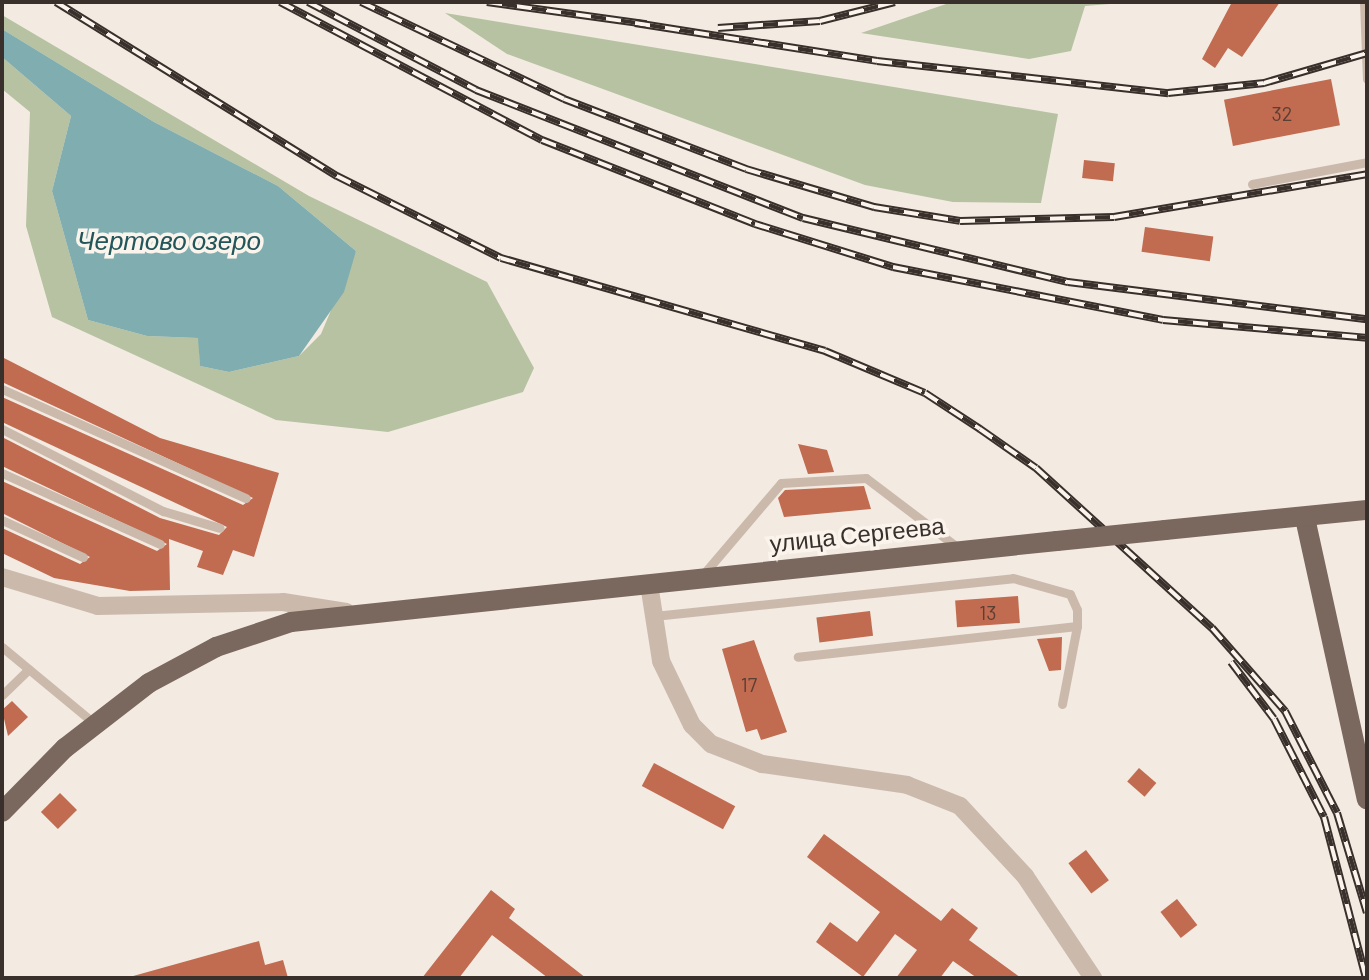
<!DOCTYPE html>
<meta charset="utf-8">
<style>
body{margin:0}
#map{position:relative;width:1369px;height:980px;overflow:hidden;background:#f3eae1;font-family:Barlow,sans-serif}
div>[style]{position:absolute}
.green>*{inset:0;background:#b6c2a1}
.water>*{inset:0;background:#80adaf}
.building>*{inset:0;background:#c16b50;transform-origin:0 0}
.service>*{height:9px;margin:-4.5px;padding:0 4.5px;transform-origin:4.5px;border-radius:4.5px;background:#cbbaac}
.minor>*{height:18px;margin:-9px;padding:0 9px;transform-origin:9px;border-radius:9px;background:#cbbaac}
.primary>*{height:20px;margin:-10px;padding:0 10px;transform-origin:10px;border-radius:10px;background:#7a675d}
.rail>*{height:8px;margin-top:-4px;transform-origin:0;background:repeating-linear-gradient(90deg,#faf4ed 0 15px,#392f2b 0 30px);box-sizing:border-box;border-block:2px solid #392f2b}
.primary-bridge>*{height:20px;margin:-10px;padding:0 10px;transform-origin:10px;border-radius:10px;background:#7a675d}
span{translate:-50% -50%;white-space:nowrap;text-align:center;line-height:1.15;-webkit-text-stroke:7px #faf4ed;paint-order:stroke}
.number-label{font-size:20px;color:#5b3e34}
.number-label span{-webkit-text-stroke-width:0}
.street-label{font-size:24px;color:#392f2b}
.water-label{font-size:26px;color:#22565a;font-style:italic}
.frame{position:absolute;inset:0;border:4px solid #392f2b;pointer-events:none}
</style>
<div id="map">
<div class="green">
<i style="clip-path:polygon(952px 2px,1134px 2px,1085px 6px,1071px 51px,1029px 59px,861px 33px)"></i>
<i style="clip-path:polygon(445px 13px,1058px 114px,1041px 203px,953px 202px,865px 185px,507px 54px)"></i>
<i style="clip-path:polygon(2px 15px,309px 196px,487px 282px,534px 368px,523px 392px,388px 432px,276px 420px,52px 317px,26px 226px,30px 112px,2px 89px,2px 57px,71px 116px,52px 191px,88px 320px,147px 336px,199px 338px,200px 366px,229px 372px,299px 356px,321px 334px,356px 251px,278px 186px,154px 122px,2px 29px)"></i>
</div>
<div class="water">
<i style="clip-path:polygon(2px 29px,154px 122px,278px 186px,356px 251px,344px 292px,299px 356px,229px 372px,200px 366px,198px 338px,147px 336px,88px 320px,52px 191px,71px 116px,2px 57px)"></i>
</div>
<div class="building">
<i style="clip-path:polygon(1232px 2px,1280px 2px,1242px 57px,1228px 48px,1215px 68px,1202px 59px)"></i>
<i style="left:1331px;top:79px;width:47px;height:109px;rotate:79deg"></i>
<i style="left:1084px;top:160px;width:31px;height:18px;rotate:6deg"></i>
<i style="left:1145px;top:227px;width:69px;height:25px;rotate:8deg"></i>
<i style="clip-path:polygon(2px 357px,160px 438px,279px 473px,254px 557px,233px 550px,223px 575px,197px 567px,203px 551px,169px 539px,170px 590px,130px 591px,54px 578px,2px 553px,2px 528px,80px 564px,90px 557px,2px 513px,2px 481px,157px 551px,167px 544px,2px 466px,2px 437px,160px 518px,219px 535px,227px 527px,2px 422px,2px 397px,243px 505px,253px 498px,2px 382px)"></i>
<i style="clip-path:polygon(798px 444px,827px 450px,834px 472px,808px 474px)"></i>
<i style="clip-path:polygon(864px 486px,871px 509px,784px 517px,778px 498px,785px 490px)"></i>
<i style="left:1018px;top:596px;width:27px;height:63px;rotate:86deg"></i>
<i style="left:870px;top:611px;width:25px;height:54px;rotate:83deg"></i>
<i style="clip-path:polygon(1062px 637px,1061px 670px,1049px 671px,1037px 639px)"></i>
<i style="clip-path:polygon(754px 640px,787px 732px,761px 740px,757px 729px,746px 732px,722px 649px)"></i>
<i style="clip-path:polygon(12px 701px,28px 717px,8px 736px,2px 710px)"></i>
<i style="left:654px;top:763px;width:92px;height:26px;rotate:28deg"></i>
<i style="left:1139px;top:768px;width:23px;height:18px;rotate:41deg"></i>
<i style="left:60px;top:793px;width:24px;height:27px;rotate:45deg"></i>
<i style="clip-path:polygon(824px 834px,941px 921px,952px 908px,978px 928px,969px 940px,1021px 978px,977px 978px,953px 961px,940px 978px,896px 978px,917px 950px,895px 934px,863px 977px,816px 942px,830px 922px,857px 942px,880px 912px,807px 857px)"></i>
<i style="left:1086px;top:850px;width:38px;height:22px;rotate:53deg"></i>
<i style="clip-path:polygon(491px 890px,515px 909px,509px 918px,586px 978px,548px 978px,492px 935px,459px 978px,422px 978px)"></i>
<i style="left:1177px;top:899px;width:33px;height:21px;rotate:52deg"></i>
<i style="clip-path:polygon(259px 941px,265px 965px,283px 960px,288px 978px,126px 978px)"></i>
</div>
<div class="service">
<i style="left:1364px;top:2px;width:77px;rotate:87.8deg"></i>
<i style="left:1252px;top:184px;width:117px;rotate:-10.8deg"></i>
<i style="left:2px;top:389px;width:267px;rotate:24.1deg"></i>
<i style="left:2px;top:429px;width:181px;rotate:27deg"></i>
<i style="left:163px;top:511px;width:59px;rotate:16.6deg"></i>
<i style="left:2px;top:473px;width:173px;rotate:24.2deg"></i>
<i style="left:2px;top:520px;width:89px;rotate:24.6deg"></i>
<i style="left:701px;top:577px;width:123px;rotate:-49.6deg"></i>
<i style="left:781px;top:483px;width:85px;rotate:-3.4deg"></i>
<i style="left:866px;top:478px;width:119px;rotate:37.2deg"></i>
<i style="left:654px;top:616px;width:361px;rotate:-6deg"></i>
<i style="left:1013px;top:578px;width:59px;rotate:15.7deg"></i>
<i style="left:1070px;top:594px;width:17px;rotate:66deg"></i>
<i style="left:1077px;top:610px;width:16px;rotate:90deg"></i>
<i style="left:1077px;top:626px;width:281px;rotate:173.7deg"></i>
<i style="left:2px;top:647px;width:119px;rotate:39.6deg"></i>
<i style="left:2px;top:695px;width:37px;rotate:-44deg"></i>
<i style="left:1062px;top:704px;width:79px;rotate:-79.1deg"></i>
</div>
<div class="minor">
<i style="left:2px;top:577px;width:100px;rotate:16.8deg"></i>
<i style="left:98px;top:606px;width:185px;rotate:-1.2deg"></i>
<i style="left:283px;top:602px;width:64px;rotate:9deg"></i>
<i style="left:649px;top:584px;width:78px;rotate:81.1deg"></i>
<i style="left:661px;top:661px;width:71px;rotate:64.2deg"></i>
<i style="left:692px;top:725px;width:27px;rotate:45deg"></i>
<i style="left:711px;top:744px;width:55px;rotate:21.4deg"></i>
<i style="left:762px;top:764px;width:147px;rotate:8.2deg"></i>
<i style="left:907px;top:785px;width:57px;rotate:21.6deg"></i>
<i style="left:960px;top:806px;width:96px;rotate:47.1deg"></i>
<i style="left:1025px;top:876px;width:123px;rotate:56.3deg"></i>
</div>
<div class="primary">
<i style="left:1305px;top:518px;width:288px;rotate:77.6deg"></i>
<i style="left:1165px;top:530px;width:203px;rotate:-5.7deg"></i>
<i style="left:2px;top:812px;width:90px;rotate:-45.5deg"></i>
<i style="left:65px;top:748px;width:106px;rotate:-37.7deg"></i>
<i style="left:149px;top:683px;width:76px;rotate:-28.2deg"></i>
<i style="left:216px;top:647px;width:79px;rotate:-18.4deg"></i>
<i style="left:291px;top:622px;width:770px;rotate:-6.04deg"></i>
</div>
<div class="rail">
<i style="left:56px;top:2px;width:331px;rotate:31.8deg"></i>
<i style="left:337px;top:176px;width:183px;rotate:26.6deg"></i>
<i style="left:501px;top:258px;width:337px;rotate:16deg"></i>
<i style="left:825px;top:351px;width:108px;rotate:22.8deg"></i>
<i style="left:925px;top:393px;width:66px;rotate:33.2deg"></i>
<i style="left:980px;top:429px;width:68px;rotate:34.9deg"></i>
<i style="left:1036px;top:468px;width:238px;rotate:42.3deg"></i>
<i style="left:1212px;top:628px;width:111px;rotate:48.7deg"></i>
<i style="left:1285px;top:711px;width:114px;rotate:63deg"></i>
<i style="left:1337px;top:813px;width:104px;rotate:73.3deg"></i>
<i style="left:280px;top:2px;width:296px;rotate:27.8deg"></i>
<i style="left:542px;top:140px;width:229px;rotate:21.5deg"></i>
<i style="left:755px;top:224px;width:145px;rotate:17.3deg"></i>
<i style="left:893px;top:267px;width:275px;rotate:11.1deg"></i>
<i style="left:1163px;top:320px;width:205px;rotate:5deg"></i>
<i style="left:308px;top:2px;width:190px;rotate:27.6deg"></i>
<i style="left:476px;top:90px;width:351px;rotate:21.4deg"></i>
<i style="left:803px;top:218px;width:273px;rotate:13.6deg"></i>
<i style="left:1068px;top:282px;width:301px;rotate:7.1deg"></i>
<i style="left:361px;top:2px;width:225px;rotate:25.5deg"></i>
<i style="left:564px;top:99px;width:195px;rotate:21deg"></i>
<i style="left:746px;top:169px;width:134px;rotate:16.5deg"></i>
<i style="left:874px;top:207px;width:87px;rotate:9.2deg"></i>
<i style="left:960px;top:221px;width:154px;rotate:-1.5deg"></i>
<i style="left:1114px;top:217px;width:257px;rotate:-9.6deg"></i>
<i style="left:487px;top:2px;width:161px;rotate:7.9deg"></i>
<i style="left:635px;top:23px;width:245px;rotate:8.9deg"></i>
<i style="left:877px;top:61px;width:293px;rotate:6.3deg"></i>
<i style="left:1168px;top:93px;width:97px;rotate:-5.9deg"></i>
<i style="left:1264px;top:83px;width:107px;rotate:-16.2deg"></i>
<i style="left:718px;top:28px;width:102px;rotate:-3.9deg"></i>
<i style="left:820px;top:21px;width:77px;rotate:-14.2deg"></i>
<i style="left:1231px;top:662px;width:71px;rotate:53deg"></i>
<i style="left:1274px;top:719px;width:110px;rotate:63deg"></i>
<i style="left:1324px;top:817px;width:166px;rotate:75.4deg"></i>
</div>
<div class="primary-bridge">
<i style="left:1057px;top:541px;width:109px;rotate:-5.8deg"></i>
</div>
<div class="number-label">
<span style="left:1282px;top:113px">32</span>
<span style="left:988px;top:612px">13</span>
<span style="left:749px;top:684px">17</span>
</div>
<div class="street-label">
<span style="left:857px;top:534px;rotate:-6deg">улица Сергеева</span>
</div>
<div class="water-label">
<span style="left:169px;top:240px">Чертово озеро</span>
</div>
<div class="frame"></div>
</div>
